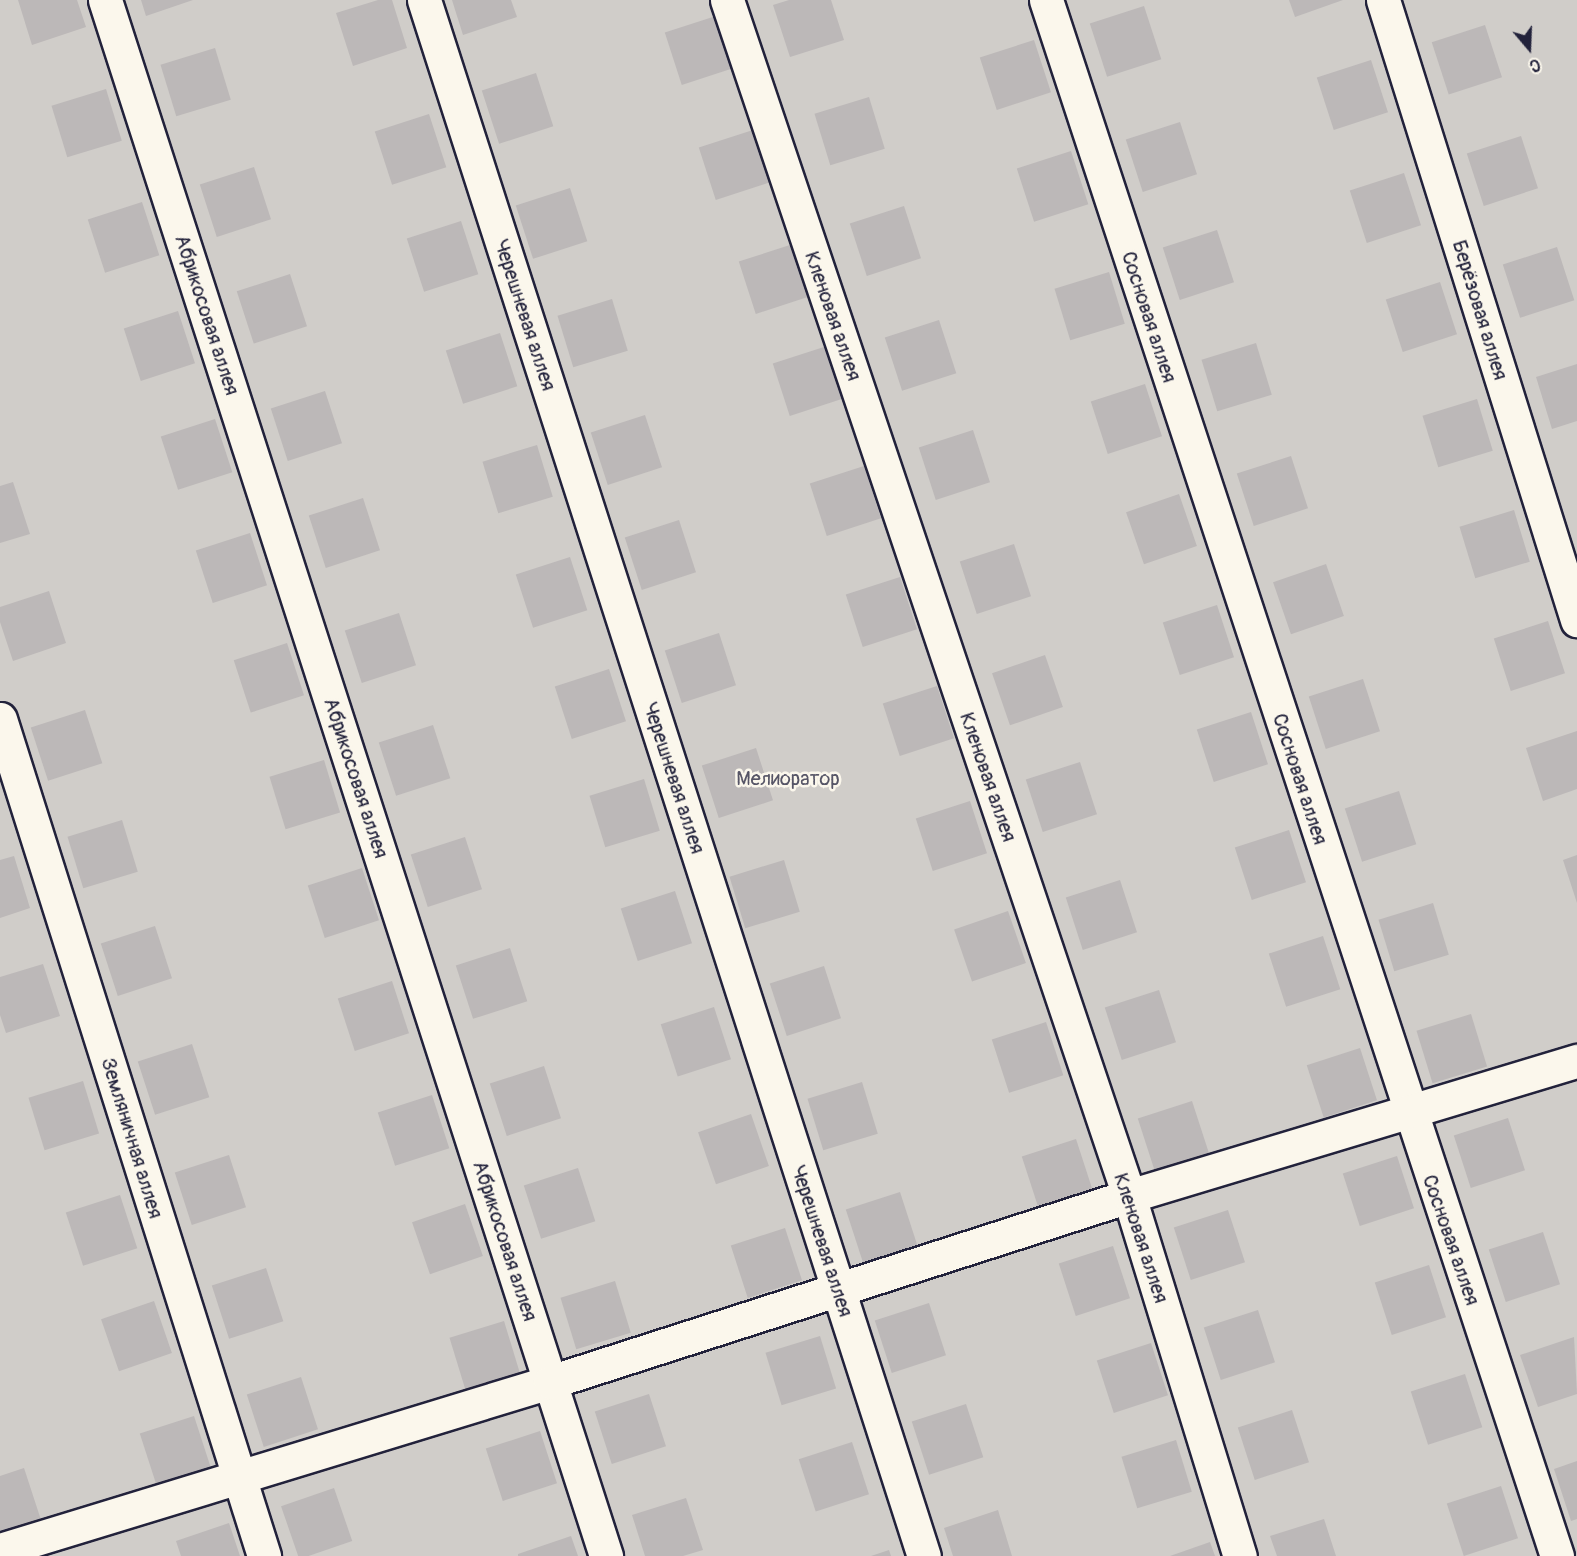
<!DOCTYPE html>
<meta charset="utf-8">
<style>
body{margin:0}
#map{position:relative;width:1577px;height:1556px;overflow:hidden;background:#eeeae2;font-family:Pangolin,sans-serif}
div>[style]{position:absolute}
.green>*{inset:0;background:#d0cdc9;transform-origin:0 0}
.building>*{inset:0;background:#bcb8b8;transform-origin:0 0}
.roads{filter:drop-shadow(2px 0 #22223b) drop-shadow(-2px 0 #22223b) drop-shadow(0 2px #22223b) drop-shadow(0 -2px #22223b)}
.street>*{height:33px;margin:-16.5px;padding:0 16.5px;transform-origin:16.5px;border-radius:16.5px;background:#fbf7ec}
span{translate:-50% -50%;white-space:nowrap;text-align:center;line-height:1.15;-webkit-text-stroke:5px #fbf7ec;paint-order:stroke}
.street-label{font-size:20px;color:#22223b}
.park-label{font-size:20px;color:#565566}
.north{position:absolute;left:1499px;top:18px;width:60px;height:60px;-webkit-text-stroke:4px #fbf7ec;paint-order:stroke;rotate:161deg;font-size:16px;font-weight:700;line-height:24px;text-align:center;color:#22223b}
.north::after{content:'';display:block;margin:auto;width:21px;height:27px;background:#22223b;clip-path:polygon(50% 0,100% 100%,50% 72%,0 100%)}
</style>
<div id="map">
<div class="green">
<i style="left:0;top:0;width:1577px;height:1556px"></i>
</div>
<div class="building">
<i style="clip-path:polygon(18px 0,77px 0,86px 27px,32px 45px)"></i>
<i style="clip-path:polygon(141px 0,193px 0,146px 16px)"></i>
<i style="clip-path:polygon(378px 0,392px 0,407px 48px,353px 66px,336px 13px)"></i>
<i style="clip-path:polygon(452px 0,511px 0,517px 17px,463px 35px)"></i>
<i style="clip-path:polygon(789px 0,831px 0,844px 40px,790px 57px,773px 5px)"></i>
<i style="clip-path:polygon(1289px 0,1343px 0,1295px 17px)"></i>
<i style="left:1144px;top:6px;width:56px;height:57px;rotate:72deg"></i>
<i style="left:719px;top:15px;width:55px;height:57px;rotate:72deg"></i>
<i style="left:1485px;top:25px;width:55px;height:56px;rotate:72deg"></i>
<i style="left:1034px;top:40px;width:55px;height:57px;rotate:72deg"></i>
<i style="left:215px;top:48px;width:54px;height:57px;rotate:73deg"></i>
<i style="left:1371px;top:60px;width:55px;height:57px;rotate:72deg"></i>
<i style="left:536px;top:73px;width:56px;height:57px;rotate:72deg"></i>
<i style="left:106px;top:89px;width:54px;height:57px;rotate:73deg"></i>
<i style="left:869px;top:97px;width:54px;height:57px;rotate:73deg"></i>
<i style="left:429px;top:114px;width:56px;height:57px;rotate:72deg"></i>
<i style="left:1180px;top:122px;width:55px;height:57px;rotate:72deg"></i>
<i style="left:753px;top:130px;width:55px;height:57px;rotate:72deg"></i>
<i style="left:1521px;top:136px;width:55px;height:57px;rotate:72deg"></i>
<i style="left:1071px;top:151px;width:56px;height:57px;rotate:72deg"></i>
<i style="left:254px;top:167px;width:55px;height:57px;rotate:72deg"></i>
<i style="left:1404px;top:173px;width:55px;height:57px;rotate:72deg"></i>
<i style="left:570px;top:188px;width:56px;height:57px;rotate:72deg"></i>
<i style="left:142px;top:202px;width:56px;height:57px;rotate:72deg"></i>
<i style="left:904px;top:206px;width:55px;height:57px;rotate:72deg"></i>
<i style="left:461px;top:221px;width:56px;height:57px;rotate:72deg"></i>
<i style="left:1217px;top:230px;width:55px;height:57px;rotate:72deg"></i>
<i style="left:793px;top:244px;width:55px;height:57px;rotate:72deg"></i>
<i style="left:1557px;top:247px;width:56px;height:57px;rotate:72deg"></i>
<i style="left:1109px;top:272px;width:54px;height:57px;rotate:73deg"></i>
<i style="left:290px;top:274px;width:55px;height:56px;rotate:72deg"></i>
<i style="left:1440px;top:282px;width:55px;height:57px;rotate:72deg"></i>
<i style="left:612px;top:299px;width:54px;height:57px;rotate:73deg"></i>
<i style="left:178px;top:311px;width:55px;height:57px;rotate:72deg"></i>
<i style="left:939px;top:320px;width:56px;height:57px;rotate:72deg"></i>
<i style="left:500px;top:333px;width:56px;height:57px;rotate:72deg"></i>
<i style="left:1256px;top:343px;width:54px;height:57px;rotate:73deg"></i>
<i style="left:827px;top:346px;width:55px;height:57px;rotate:72deg"></i>
<i style="clip-path:polygon(1577px 364px,1577px 421px,1552px 429px,1536px 377px)"></i>
<i style="left:1145px;top:384px;width:55px;height:57px;rotate:72deg"></i>
<i style="left:325px;top:391px;width:55px;height:57px;rotate:72deg"></i>
<i style="left:1477px;top:399px;width:54px;height:57px;rotate:73deg"></i>
<i style="left:645px;top:415px;width:55px;height:57px;rotate:72deg"></i>
<i style="left:215px;top:419px;width:56px;height:57px;rotate:72deg"></i>
<i style="left:973px;top:430px;width:55px;height:57px;rotate:72deg"></i>
<i style="left:537px;top:445px;width:54px;height:57px;rotate:73deg"></i>
<i style="left:1291px;top:456px;width:55px;height:57px;rotate:72deg"></i>
<i style="left:864px;top:466px;width:55px;height:57px;rotate:72deg"></i>
<i style="clip-path:polygon(13px 482px,30px 534px,0 543px,0 486px)"></i>
<i style="left:1179px;top:494px;width:55px;height:56px;rotate:71deg"></i>
<i style="left:363px;top:498px;width:55px;height:57px;rotate:72deg"></i>
<i style="left:1514px;top:510px;width:54px;height:57px;rotate:73deg"></i>
<i style="left:679px;top:520px;width:55px;height:57px;rotate:72deg"></i>
<i style="left:250px;top:533px;width:55px;height:57px;rotate:72deg"></i>
<i style="left:1014px;top:544px;width:55px;height:57px;rotate:72deg"></i>
<i style="left:570px;top:557px;width:56px;height:57px;rotate:72deg"></i>
<i style="left:1326px;top:564px;width:55px;height:56px;rotate:71deg"></i>
<i style="left:900px;top:577px;width:55px;height:57px;rotate:72deg"></i>
<i style="clip-path:polygon(49px 591px,66px 643px,13px 661px,0 622px,0 607px)"></i>
<i style="left:1217px;top:605px;width:55px;height:57px;rotate:72deg"></i>
<i style="left:399px;top:613px;width:55px;height:57px;rotate:72deg"></i>
<i style="left:1548px;top:621px;width:55px;height:57px;rotate:72deg"></i>
<i style="left:719px;top:633px;width:55px;height:57px;rotate:72deg"></i>
<i style="left:287px;top:643px;width:55px;height:56px;rotate:72deg"></i>
<i style="left:1045px;top:655px;width:55px;height:56px;rotate:71deg"></i>
<i style="left:609px;top:669px;width:55px;height:57px;rotate:72deg"></i>
<i style="left:1363px;top:679px;width:55px;height:57px;rotate:72deg"></i>
<i style="left:937px;top:686px;width:55px;height:57px;rotate:72deg"></i>
<i style="left:85px;top:710px;width:56px;height:57px;rotate:72deg"></i>
<i style="left:1251px;top:712px;width:55px;height:57px;rotate:72deg"></i>
<i style="left:433px;top:725px;width:56px;height:57px;rotate:72deg"></i>
<i style="clip-path:polygon(1577px 731px,1577px 789px,1543px 801px,1526px 748px)"></i>
<i style="left:756px;top:748px;width:55px;height:57px;rotate:72deg"></i>
<i style="left:324px;top:760px;width:55px;height:57px;rotate:73deg"></i>
<i style="left:1080px;top:762px;width:55px;height:57px;rotate:72deg"></i>
<i style="left:644px;top:779px;width:54px;height:57px;rotate:73deg"></i>
<i style="left:1399px;top:791px;width:56px;height:57px;rotate:72deg"></i>
<i style="left:970px;top:801px;width:55px;height:57px;rotate:72deg"></i>
<i style="left:122px;top:820px;width:54px;height:57px;rotate:73deg"></i>
<i style="left:1289px;top:830px;width:55px;height:57px;rotate:72deg"></i>
<i style="left:465px;top:837px;width:55px;height:57px;rotate:72deg"></i>
<i style="clip-path:polygon(1577px 855px,1577px 903px,1563px 860px)"></i>
<i style="clip-path:polygon(14px 856px,30px 908px,0 918px,0 860px)"></i>
<i style="left:784px;top:860px;width:54px;height:57px;rotate:73deg"></i>
<i style="left:362px;top:868px;width:55px;height:57px;rotate:72deg"></i>
<i style="left:1120px;top:880px;width:55px;height:57px;rotate:72deg"></i>
<i style="left:675px;top:891px;width:55px;height:57px;rotate:72deg"></i>
<i style="left:1433px;top:903px;width:54px;height:57px;rotate:73deg"></i>
<i style="left:1008px;top:911px;width:55px;height:57px;rotate:71deg"></i>
<i style="left:155px;top:926px;width:55px;height:57px;rotate:72deg"></i>
<i style="left:1323px;top:936px;width:56px;height:57px;rotate:72deg"></i>
<i style="left:510px;top:948px;width:56px;height:57px;rotate:72deg"></i>
<i style="clip-path:polygon(43px 964px,60px 1016px,6px 1033px,0 1015px,0 977px)"></i>
<i style="left:824px;top:966px;width:55px;height:57px;rotate:72deg"></i>
<i style="left:392px;top:981px;width:55px;height:57px;rotate:72deg"></i>
<i style="left:1159px;top:990px;width:55px;height:57px;rotate:72deg"></i>
<i style="left:714px;top:1007px;width:55px;height:56px;rotate:72deg"></i>
<i style="left:1471px;top:1014px;width:55px;height:57px;rotate:73deg"></i>
<i style="left:1046px;top:1022px;width:56px;height:57px;rotate:72deg"></i>
<i style="left:192px;top:1044px;width:56px;height:57px;rotate:72deg"></i>
<i style="left:1360px;top:1048px;width:55px;height:56px;rotate:72deg"></i>
<i style="left:544px;top:1066px;width:55px;height:57px;rotate:72deg"></i>
<i style="left:83px;top:1081px;width:55px;height:57px;rotate:73deg"></i>
<i style="left:862px;top:1082px;width:54px;height:57px;rotate:73deg"></i>
<i style="left:432px;top:1095px;width:56px;height:57px;rotate:72deg"></i>
<i style="left:1192px;top:1101px;width:55px;height:57px;rotate:72deg"></i>
<i style="left:751px;top:1114px;width:55px;height:56px;rotate:71deg"></i>
<i style="left:1508px;top:1118px;width:55px;height:57px;rotate:72deg"></i>
<i style="left:1076px;top:1139px;width:56px;height:57px;rotate:72deg"></i>
<i style="left:229px;top:1155px;width:55px;height:57px;rotate:72deg"></i>
<i style="left:1397px;top:1156px;width:55px;height:57px;rotate:72deg"></i>
<i style="left:578px;top:1168px;width:56px;height:57px;rotate:72deg"></i>
<i style="left:900px;top:1192px;width:56px;height:57px;rotate:72deg"></i>
<i style="left:120px;top:1195px;width:56px;height:57px;rotate:72deg"></i>
<i style="left:465px;top:1204px;width:55px;height:56px;rotate:71deg"></i>
<i style="left:1228px;top:1210px;width:55px;height:57px;rotate:72deg"></i>
<i style="left:785px;top:1228px;width:55px;height:57px;rotate:72deg"></i>
<i style="left:1543px;top:1232px;width:55px;height:57px;rotate:72deg"></i>
<i style="left:1113px;top:1246px;width:55px;height:57px;rotate:72deg"></i>
<i style="left:1429px;top:1265px;width:55px;height:57px;rotate:72deg"></i>
<i style="left:266px;top:1268px;width:56px;height:57px;rotate:72deg"></i>
<i style="left:615px;top:1281px;width:54px;height:57px;rotate:73deg"></i>
<i style="left:154px;top:1301px;width:55px;height:56px;rotate:71deg"></i>
<i style="left:929px;top:1303px;width:55px;height:57px;rotate:72deg"></i>
<i style="left:1258px;top:1310px;width:55px;height:57px;rotate:72deg"></i>
<i style="left:504px;top:1321px;width:54px;height:57px;rotate:73deg"></i>
<i style="left:820px;top:1336px;width:55px;height:57px;rotate:73deg"></i>
<i style="clip-path:polygon(1574px 1337px,1577px 1394px,1538px 1407px,1520px 1355px)"></i>
<i style="left:1151px;top:1343px;width:55px;height:57px;rotate:72deg"></i>
<i style="left:1465px;top:1374px;width:56px;height:57px;rotate:72deg"></i>
<i style="left:301px;top:1377px;width:55px;height:57px;rotate:72deg"></i>
<i style="left:649px;top:1394px;width:55px;height:57px;rotate:72deg"></i>
<i style="left:966px;top:1404px;width:56px;height:57px;rotate:72deg"></i>
<i style="left:1292px;top:1410px;width:55px;height:57px;rotate:72deg"></i>
<i style="left:194px;top:1416px;width:55px;height:57px;rotate:72deg"></i>
<i style="left:540px;top:1431px;width:55px;height:57px;rotate:72deg"></i>
<i style="left:1176px;top:1440px;width:54px;height:57px;rotate:73deg"></i>
<i style="left:852px;top:1442px;width:55px;height:56px;rotate:72deg"></i>
<i style="clip-path:polygon(1577px 1461px,1577px 1519px,1571px 1521px,1554px 1469px)"></i>
<i style="clip-path:polygon(24px 1468px,41px 1520px,0 1533px,0 1476px)"></i>
<i style="left:1501px;top:1486px;width:55px;height:57px;rotate:72deg"></i>
<i style="left:334px;top:1488px;width:56px;height:56px;rotate:71deg"></i>
<i style="clip-path:polygon(686px 1498px,703px 1550px,683px 1556px,645px 1556px,632px 1515px)"></i>
<i style="clip-path:polygon(998px 1510px,1012px 1556px,953px 1556px,944px 1528px)"></i>
<i style="clip-path:polygon(1324px 1519px,1336px 1556px,1277px 1556px,1270px 1536px)"></i>
<i style="clip-path:polygon(229px 1523px,240px 1556px,181px 1556px,176px 1541px)"></i>
<i style="clip-path:polygon(571px 1536px,578px 1556px,518px 1556px,518px 1554px)"></i>
<i style="clip-path:polygon(1210px 1542px,1215px 1556px,1170px 1556px)"></i>
<i style="clip-path:polygon(889px 1550px,891px 1556px,871px 1556px)"></i>
</div>
<div class="roads">
<div class="street">
<i style="left:105px;top:0;width:1635px;rotate:72.15deg"></i>
<i style="left:424px;top:0;width:1634px;rotate:72.19deg"></i>
<i style="left:727px;top:0;width:1262px;rotate:71.42deg"></i>
<i style="left:1129px;top:1196px;width:377px;rotate:72.9deg"></i>
<i style="left:1046px;top:0;width:1638px;rotate:71.82deg"></i>
<i style="left:1383px;top:0;width:650px;rotate:72.62deg"></i>
<i style="left:0;top:719px;width:878px;rotate:72.49deg"></i>
<i style="left:0;top:1550px;width:575px;rotate:-16.99deg"></i>
<i style="left:550px;top:1382px;width:608px;rotate:-17.81deg"></i>
<i style="left:1129px;top:1196px;width:468px;rotate:-16.8deg"></i>
</div>
</div>
<div class="street-label">
<span style="left:1480px;top:310px;rotate:73deg">Берёзовая аллея</span>
<span style="left:207px;top:315px;rotate:72deg">Абрикосовая аллея</span>
<span style="left:525px;top:315px;rotate:72deg">Черешневая аллея</span>
<span style="left:833px;top:316px;rotate:71deg">Кленовая аллея</span>
<span style="left:1149px;top:317px;rotate:72deg">Сосновая аллея</span>
<span style="left:988px;top:777px;rotate:71deg">Кленовая аллея</span>
<span style="left:356px;top:778px;rotate:72deg">Абрикосовая аллея</span>
<span style="left:674px;top:778px;rotate:72deg">Черешневая аллея</span>
<span style="left:1300px;top:779px;rotate:72deg">Сосновая аллея</span>
<span style="left:132px;top:1138px;rotate:73deg">Земляничная аллея</span>
<span style="left:1141px;top:1238px;rotate:72deg">Кленовая аллея</span>
<span style="left:1451px;top:1240px;rotate:71deg">Сосновая аллея</span>
<span style="left:505px;top:1241px;rotate:72deg">Абрикосовая аллея</span>
<span style="left:822px;top:1241px;rotate:72deg">Черешневая аллея</span>
</div>
<div class="park-label">
<span style="left:788px;top:778px">Мелиоратор</span>
</div>
<div class="north">С</div>
</div>
